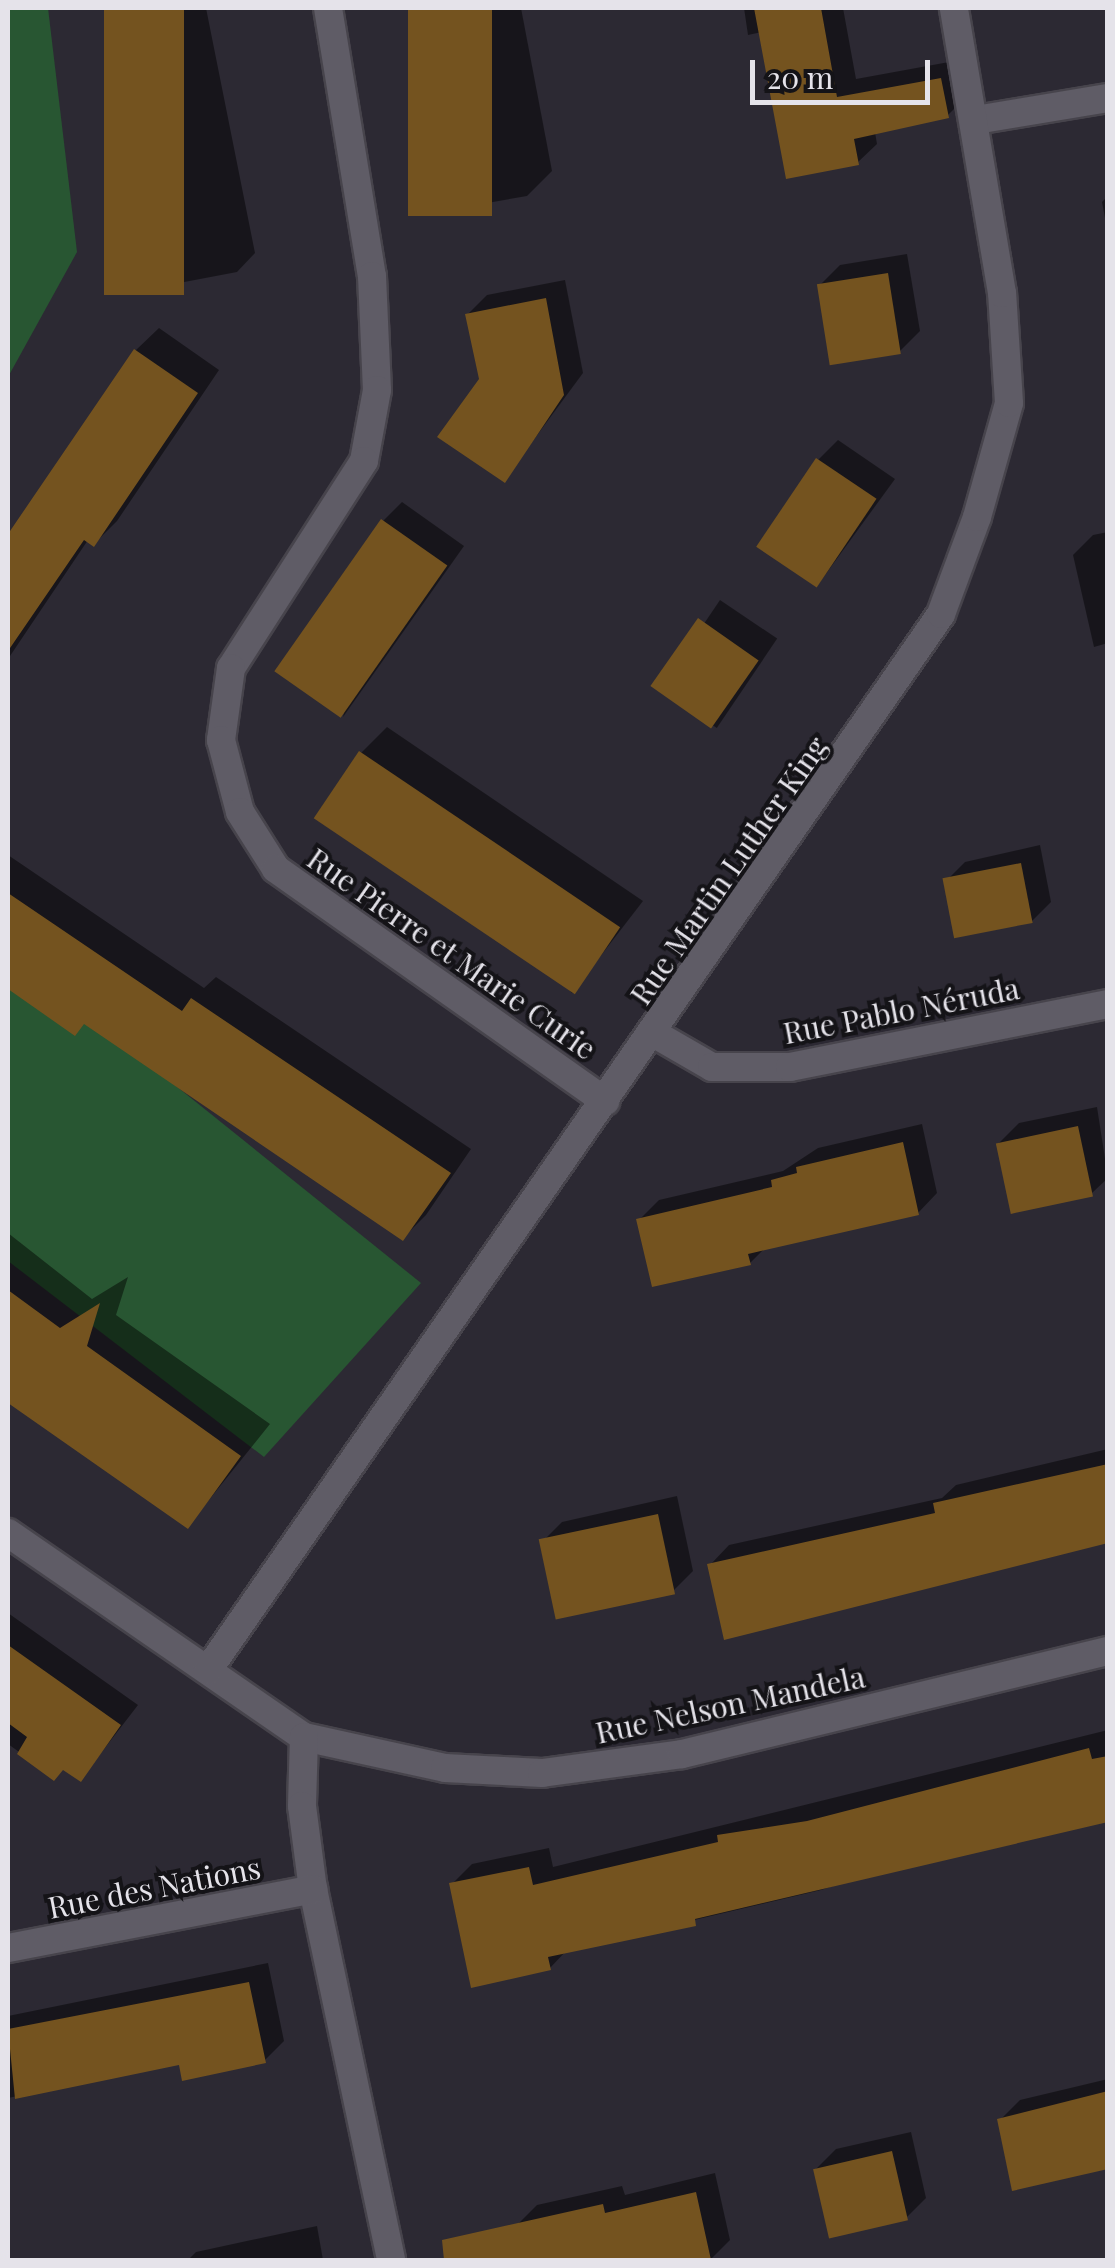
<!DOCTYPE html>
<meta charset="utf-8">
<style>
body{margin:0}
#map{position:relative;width:1115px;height:2268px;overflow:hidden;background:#2c2933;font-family:"Playfair Display",serif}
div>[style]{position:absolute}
.green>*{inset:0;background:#285632}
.shadow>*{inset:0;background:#0007;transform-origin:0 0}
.building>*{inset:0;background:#74531f;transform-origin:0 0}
.roads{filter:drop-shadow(2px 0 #47444c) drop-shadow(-2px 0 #47444c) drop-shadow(0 2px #47444c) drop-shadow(0 -2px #47444c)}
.minor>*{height:28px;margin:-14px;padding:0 14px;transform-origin:14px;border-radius:14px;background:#5f5c66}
span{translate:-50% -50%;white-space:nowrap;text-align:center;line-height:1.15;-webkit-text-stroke:8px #141317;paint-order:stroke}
.street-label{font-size:30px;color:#e5e3ea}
.frame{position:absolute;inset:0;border:10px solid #e5e3ea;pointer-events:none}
.scale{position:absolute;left:750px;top:60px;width:180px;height:45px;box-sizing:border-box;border:5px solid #e5e3ea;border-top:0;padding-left:12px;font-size:30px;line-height:35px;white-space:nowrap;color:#e5e3ea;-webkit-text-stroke:8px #141317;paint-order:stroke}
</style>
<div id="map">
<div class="green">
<i style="clip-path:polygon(8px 8px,48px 8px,77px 252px,8px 377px)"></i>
<i style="clip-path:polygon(8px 951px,421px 1283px,264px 1457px,8px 1261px)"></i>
</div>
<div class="shadow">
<i style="clip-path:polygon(106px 8px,206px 8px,255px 253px,237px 272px,158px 287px)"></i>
<i style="clip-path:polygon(411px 8px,521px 8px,552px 171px,527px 196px,448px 210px)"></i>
<i style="clip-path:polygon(744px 8px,843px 8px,856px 79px,960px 60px,967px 96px,947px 116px,875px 132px,877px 144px,857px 163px,762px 32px,748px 35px)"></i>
<i style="clip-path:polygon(1108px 196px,1108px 234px,1102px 202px)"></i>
<i style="clip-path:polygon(907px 254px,920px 331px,900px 351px,820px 285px,840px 265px)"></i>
<i style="clip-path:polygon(565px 280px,583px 373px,504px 480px,468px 314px,487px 295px)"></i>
<i style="clip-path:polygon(159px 328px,219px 370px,117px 521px,94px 544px,88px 540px,8px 659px,8px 538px,136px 350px)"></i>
<i style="clip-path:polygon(838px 440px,895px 479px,817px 586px,818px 460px)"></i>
<i style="clip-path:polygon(402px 502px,464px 546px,343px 717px,383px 521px)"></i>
<i style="clip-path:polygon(1108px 532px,1108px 643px,1094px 647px,1073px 555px,1093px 535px)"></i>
<i style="left:720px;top:600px;width:69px;height:108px;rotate:34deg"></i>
<i style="clip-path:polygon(387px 727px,643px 901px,572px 993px,361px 753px)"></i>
<i style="clip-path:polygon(1040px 845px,1051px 902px,1032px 921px,946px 881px,965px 862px)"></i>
<i style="clip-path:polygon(8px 855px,204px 988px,216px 977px,471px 1149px,426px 1215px,403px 1238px,85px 1022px,75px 1033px,8px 986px)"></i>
<i style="clip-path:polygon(1097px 1107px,1108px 1178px,1092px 1193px,999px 1143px,1019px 1123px)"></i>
<i style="clip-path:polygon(922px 1124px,937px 1193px,918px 1213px,765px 1248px,750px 1263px,639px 1220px,659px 1200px,783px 1171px,818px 1148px)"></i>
<i style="clip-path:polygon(8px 1233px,92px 1299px,128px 1277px,116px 1315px,270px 1424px,188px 1526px,8px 1400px)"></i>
<i style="clip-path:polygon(1108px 1449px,1108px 1540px,710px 1565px,729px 1545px,942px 1498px,956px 1485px)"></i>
<i style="clip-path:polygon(677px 1496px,693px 1571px,673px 1591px,542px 1542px,562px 1522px)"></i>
<i style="clip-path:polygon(8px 1613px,138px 1705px,81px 1779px,64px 1767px,54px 1777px,8px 1744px)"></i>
<i style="clip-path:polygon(1108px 1730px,1108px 1829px,1106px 1820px,906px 1862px,821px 1890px,567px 1950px,550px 1968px,452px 1884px,472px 1864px,549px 1848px,553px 1867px)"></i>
<i style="clip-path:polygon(268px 1963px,284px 2041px,265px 2060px,181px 2062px,8px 2098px,8px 2016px)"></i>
<i style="clip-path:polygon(1108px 2079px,1108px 2167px,1000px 2120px,1020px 2100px)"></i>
<i style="clip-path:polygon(911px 2132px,926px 2198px,906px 2218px,816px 2169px,836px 2149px)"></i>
<i style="clip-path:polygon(715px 2173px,730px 2240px,710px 2260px,525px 2260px,517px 2225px,537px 2205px,622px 2186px,625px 2195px)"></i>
<i style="clip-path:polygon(317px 2226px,323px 2260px,188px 2260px,196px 2252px)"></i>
</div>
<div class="building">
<i style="left:104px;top:8px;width:80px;height:287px"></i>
<i style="left:408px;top:8px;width:84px;height:208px"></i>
<i style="clip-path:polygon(754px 8px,821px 8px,837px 97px,941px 78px,949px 118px,854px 139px,859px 165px,786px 179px)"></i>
<i style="left:888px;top:273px;width:82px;height:72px;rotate:81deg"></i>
<i style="clip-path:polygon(546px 298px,564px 395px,505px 483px,437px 437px,479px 379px,465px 314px)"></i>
<i style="clip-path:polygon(134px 349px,198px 393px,94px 547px,84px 540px,8px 651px,8px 534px)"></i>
<i style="left:816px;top:458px;width:73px;height:107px;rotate:34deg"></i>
<i style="left:381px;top:519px;width:81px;height:186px;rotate:35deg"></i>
<i style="left:698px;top:618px;width:74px;height:83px;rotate:35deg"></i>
<i style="left:359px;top:751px;width:315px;height:81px;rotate:34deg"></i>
<i style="left:1021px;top:863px;width:61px;height:80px;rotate:79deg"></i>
<i style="clip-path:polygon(8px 893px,182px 1011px,191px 998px,451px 1173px,403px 1241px,84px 1024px,75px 1036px,8px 989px)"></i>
<i style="left:1078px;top:1126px;width:72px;height:84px;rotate:78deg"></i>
<i style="clip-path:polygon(903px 1142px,919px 1215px,748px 1254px,751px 1265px,652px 1287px,636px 1219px,772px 1187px,771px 1180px,797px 1173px,796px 1167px)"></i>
<i style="clip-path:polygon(8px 1290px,60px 1328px,100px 1303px,87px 1346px,241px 1456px,188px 1529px,8px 1403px)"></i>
<i style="clip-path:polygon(1108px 1464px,1108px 1543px,724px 1640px,707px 1564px,935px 1513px,933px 1503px)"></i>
<i style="left:658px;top:1514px;width:82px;height:122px;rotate:78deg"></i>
<i style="clip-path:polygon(8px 1645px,121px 1725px,81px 1782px,63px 1770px,54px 1781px,17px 1754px,27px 1737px,8px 1723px)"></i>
<i style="clip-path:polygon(1089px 1748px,1092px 1759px,1108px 1756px,1108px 1822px,695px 1919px,696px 1926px,548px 1957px,551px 1970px,471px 1988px,449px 1883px,529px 1867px,533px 1885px,718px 1842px,717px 1835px,807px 1821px)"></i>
<i style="clip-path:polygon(249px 1982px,266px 2063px,182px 2081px,179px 2065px,15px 2099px,8px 2029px)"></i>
<i style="clip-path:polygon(1108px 2091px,1108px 2169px,1012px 2191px,997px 2119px)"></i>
<i style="left:892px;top:2151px;width:71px;height:81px;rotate:77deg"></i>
<i style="clip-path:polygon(696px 2192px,711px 2260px,444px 2260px,442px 2240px,603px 2204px,605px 2213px)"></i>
</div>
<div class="roads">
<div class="minor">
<i style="left:328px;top:8px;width:272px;rotate:80.7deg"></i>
<i style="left:372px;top:276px;width:114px;rotate:87.5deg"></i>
<i style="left:377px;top:390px;width:72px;rotate:100.4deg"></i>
<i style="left:364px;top:461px;width:246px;rotate:122.7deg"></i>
<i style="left:231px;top:668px;width:73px;rotate:97.9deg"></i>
<i style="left:221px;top:740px;width:74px;rotate:75.2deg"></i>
<i style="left:240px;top:812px;width:67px;rotate:57.7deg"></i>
<i style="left:276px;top:869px;width:403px;rotate:35.2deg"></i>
<i style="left:976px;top:120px;width:134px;rotate:-9.5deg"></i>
<i style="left:653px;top:1033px;width:68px;rotate:30deg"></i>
<i style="left:712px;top:1067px;width:78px"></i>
<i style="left:790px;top:1067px;width:324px;rotate:-11.2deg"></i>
<i style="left:8px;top:1533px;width:359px;rotate:34.6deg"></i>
<i style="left:304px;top:1737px;width:144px;rotate:12.4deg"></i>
<i style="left:445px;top:1768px;width:97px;rotate:3deg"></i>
<i style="left:542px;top:1773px;width:141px;rotate:-7.7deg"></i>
<i style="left:682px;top:1754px;width:438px;rotate:-13.6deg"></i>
<i style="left:208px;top:1670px;width:1285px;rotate:-55.23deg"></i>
<i style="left:941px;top:614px;width:103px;rotate:-69.6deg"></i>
<i style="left:977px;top:517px;width:118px;rotate:-74.3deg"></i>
<i style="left:1009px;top:403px;width:110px;rotate:-93.6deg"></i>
<i style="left:1002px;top:293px;width:289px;rotate:-99.6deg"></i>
<i style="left:304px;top:1737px;width:69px;rotate:91.7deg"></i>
<i style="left:302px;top:1806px;width:84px;rotate:82.5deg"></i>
<i style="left:313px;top:1889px;width:379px;rotate:78.1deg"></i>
<i style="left:8px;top:1948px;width:311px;rotate:-10.9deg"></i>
</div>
</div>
<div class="street-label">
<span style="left:728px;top:870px;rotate:-55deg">Rue Martin Luther King</span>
<span style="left:452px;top:953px;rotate:35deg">Rue Pierre et Marie Curie</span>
<span style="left:901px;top:1010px;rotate:-11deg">Rue Pablo Néruda</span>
<span style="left:730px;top:1704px;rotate:-12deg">Rue Nelson Mandela</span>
<span style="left:154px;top:1887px;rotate:-11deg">Rue des Nations</span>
</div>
<div class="frame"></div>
<div class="scale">20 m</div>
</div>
